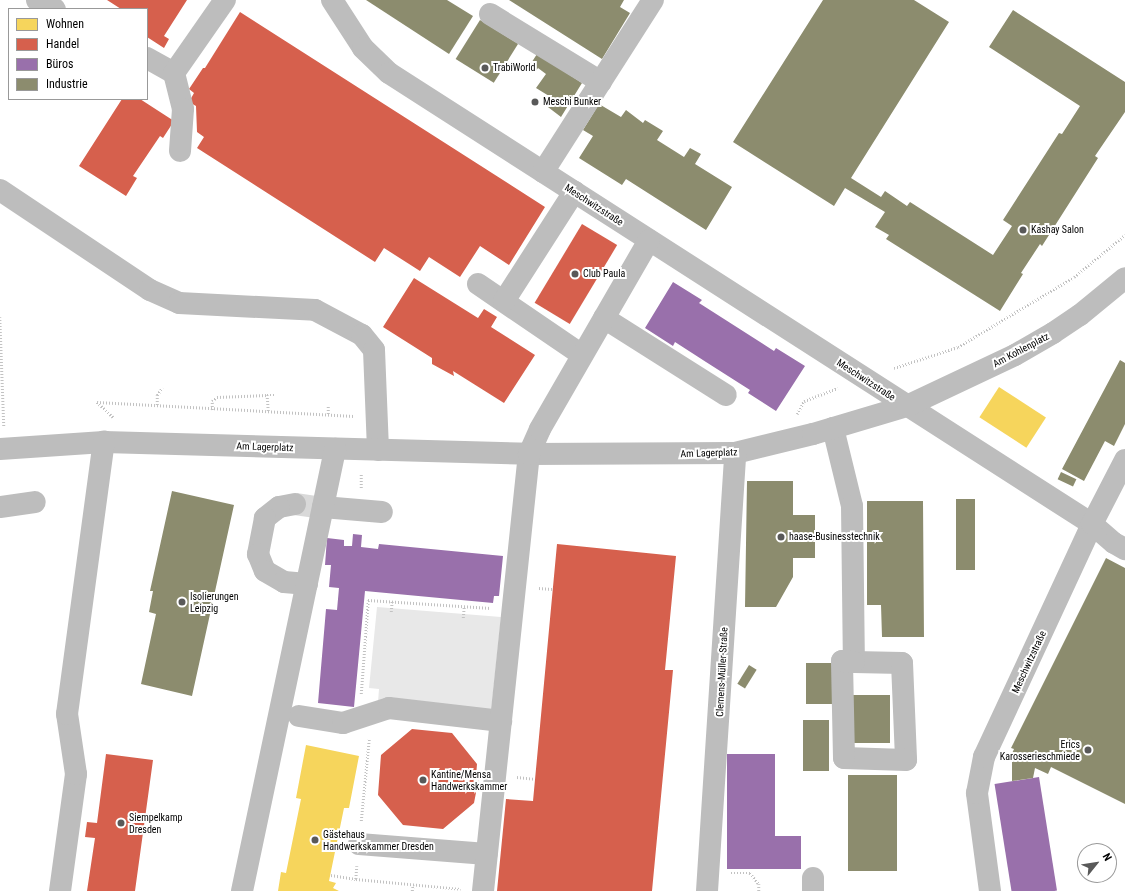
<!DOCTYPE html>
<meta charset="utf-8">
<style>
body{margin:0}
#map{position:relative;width:1125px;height:891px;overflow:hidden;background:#fff;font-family:"Roboto Condensed",sans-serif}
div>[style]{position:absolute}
.green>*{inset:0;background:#e8e8e8}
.homes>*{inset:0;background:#f6d55c;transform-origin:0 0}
.shops>*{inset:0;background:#d6604d;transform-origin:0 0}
.offices>*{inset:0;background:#9970ab;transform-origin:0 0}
.industry>*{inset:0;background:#8c8c6e;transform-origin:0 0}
.minor-tunnel>*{height:22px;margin-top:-11px;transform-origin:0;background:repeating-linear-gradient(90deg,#d9d9d9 0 22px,transparent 0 33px)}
.path>*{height:2.5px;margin-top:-1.25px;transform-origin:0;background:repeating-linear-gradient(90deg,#c2c2c2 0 1px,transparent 0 3px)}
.minor>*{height:22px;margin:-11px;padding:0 11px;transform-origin:11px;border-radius:11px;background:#bdbdbd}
.dots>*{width:11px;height:11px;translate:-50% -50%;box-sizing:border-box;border:2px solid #fff;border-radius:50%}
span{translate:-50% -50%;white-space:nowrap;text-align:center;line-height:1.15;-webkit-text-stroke:4px #fff;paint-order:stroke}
.poi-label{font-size:10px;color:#000}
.left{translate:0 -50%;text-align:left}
.right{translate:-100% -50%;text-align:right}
.street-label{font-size:10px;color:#000}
.legend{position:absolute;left:8px;top:8px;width:140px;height:92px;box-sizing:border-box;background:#fff;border:1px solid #999;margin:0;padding:5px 7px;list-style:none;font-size:12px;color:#000}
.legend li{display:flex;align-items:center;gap:8px;height:20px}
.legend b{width:20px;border:1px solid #999}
.north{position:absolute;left:1077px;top:843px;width:40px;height:40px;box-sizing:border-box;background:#fff;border:1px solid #999;border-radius:50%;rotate:60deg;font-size:11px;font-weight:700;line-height:16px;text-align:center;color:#000}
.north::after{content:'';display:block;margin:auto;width:14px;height:18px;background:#595959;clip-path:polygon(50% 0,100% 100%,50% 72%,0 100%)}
</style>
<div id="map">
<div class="green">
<i style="clip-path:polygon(377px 607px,501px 617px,491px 711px,378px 702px,379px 689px,369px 688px)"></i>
</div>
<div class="homes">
<i style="left:999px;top:387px;width:56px;height:36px;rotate:33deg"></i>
<i style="clip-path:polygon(306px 745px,359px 756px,349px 808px,344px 808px,329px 881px,336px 883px,333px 888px,339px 891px,278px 891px,281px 872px,286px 873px,301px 799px,296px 798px)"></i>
</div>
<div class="shops">
<i style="clip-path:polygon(107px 0,187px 0,164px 36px,169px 39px,164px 48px,147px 37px,147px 9px,121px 9px)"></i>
<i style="clip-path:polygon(240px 12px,545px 207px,509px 265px,480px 246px,460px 277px,429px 257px,420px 271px,384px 248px,375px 262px,197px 148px,204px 137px,197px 132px,196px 106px,189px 102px,194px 93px,189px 89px,203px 68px,205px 68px)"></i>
<i style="clip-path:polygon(122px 99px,140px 99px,174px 121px,163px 138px,160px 136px,133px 176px,137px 178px,126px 196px,79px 166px)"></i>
<i style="left:582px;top:224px;width:41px;height:92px;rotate:31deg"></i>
<i style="clip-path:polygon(414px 278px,478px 318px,484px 309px,497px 317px,491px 327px,535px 355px,504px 403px,453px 371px,454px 376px,432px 364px,432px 358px,383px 327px)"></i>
<i style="clip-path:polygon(557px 544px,676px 556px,665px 670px,673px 670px,652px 891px,497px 891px,506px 799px,533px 801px)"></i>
<i style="clip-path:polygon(412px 729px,452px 733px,477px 764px,476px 777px,479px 777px,474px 803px,443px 829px,403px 825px,378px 795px,381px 755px)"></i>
<i style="clip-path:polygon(106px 754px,153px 760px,135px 891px,87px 891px,95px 838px,85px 837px,87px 822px,97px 823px)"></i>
</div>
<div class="offices">
<i style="clip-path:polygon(673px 282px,702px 300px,699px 303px,774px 351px,776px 348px,805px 366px,776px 411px,748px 393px,750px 390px,706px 362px,675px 342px,673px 346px,645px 328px)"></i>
<i style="clip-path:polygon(353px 534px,362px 535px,361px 547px,378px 549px,379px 544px,503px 556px,499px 596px,494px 596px,493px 603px,365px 591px,354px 707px,318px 703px,326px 609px,337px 610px,339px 588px,329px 587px,331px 565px,325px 565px,327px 538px,344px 540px,344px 546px,352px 546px)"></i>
<i style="clip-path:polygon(727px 754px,775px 754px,775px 836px,801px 836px,801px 869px,727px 869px)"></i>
<i style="left:1039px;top:777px;width:115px;height:45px;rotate:81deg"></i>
</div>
<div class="industry">
<i style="clip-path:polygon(366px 0,447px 0,473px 16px,449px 54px)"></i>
<i style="clip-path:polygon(509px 0,624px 0,620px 7px,630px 13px,602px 59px)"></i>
<i style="clip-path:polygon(823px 0,914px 0,949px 22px,851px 178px,881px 197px,885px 191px,907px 206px,910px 202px,993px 255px,1012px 226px,1003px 220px,1059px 133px,1062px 134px,1080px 106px,989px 47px,1013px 10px,1125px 82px,1125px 112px,1095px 156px,1098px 158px,1042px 246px,1040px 244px,1021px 273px,1023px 274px,1000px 311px,886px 239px,889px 235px,875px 227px,885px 212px,845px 188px,834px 206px,733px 142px)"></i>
<i style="left:480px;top:20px;width:45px;height:46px;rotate:32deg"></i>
<i style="clip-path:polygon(537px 54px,582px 83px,561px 117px,544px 104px,549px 96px,536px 88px,546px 74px,538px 68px,535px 72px,528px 68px)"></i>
<i style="clip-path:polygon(599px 104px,621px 117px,626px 110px,643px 123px,645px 120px,663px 131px,657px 140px,684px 157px,690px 148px,701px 154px,695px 164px,732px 187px,706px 230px,626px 179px,622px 185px,579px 158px,593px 136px,583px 130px)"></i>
<i style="clip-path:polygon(1120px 360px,1125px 363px,1125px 424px,1114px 446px,1105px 441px,1084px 481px,1062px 469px)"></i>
<i style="left:1061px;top:472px;width:17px;height:8px;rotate:25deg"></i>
<i style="clip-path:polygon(747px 481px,793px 481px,793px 515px,815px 515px,815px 558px,793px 558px,793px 577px,776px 607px,745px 607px)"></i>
<i style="clip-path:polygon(172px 491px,234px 505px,192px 696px,141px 684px,156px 614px,149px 612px,153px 591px,150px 591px)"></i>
<i style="left:956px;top:499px;width:19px;height:71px"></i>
<i style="clip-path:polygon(867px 501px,923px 501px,924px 637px,882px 637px,881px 605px,867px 605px)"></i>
<i style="clip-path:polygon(1106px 558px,1125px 568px,1125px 804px,1051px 767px,1048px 774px,1035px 768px,1033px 778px,1012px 781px,1012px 762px,1009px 760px,1014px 749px,1011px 748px)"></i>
<i style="left:806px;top:663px;width:28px;height:41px"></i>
<i style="left:749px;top:665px;width:9px;height:22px;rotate:32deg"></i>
<i style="left:853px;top:695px;width:37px;height:48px"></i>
<i style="left:803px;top:720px;width:26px;height:51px"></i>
<i style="left:848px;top:775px;width:49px;height:96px"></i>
</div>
<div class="minor-tunnel">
<i style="left:295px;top:504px;width:22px;rotate:8deg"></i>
</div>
<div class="path">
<i style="left:0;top:317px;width:110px;rotate:87.9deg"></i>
<i style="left:894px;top:368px;width:67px;rotate:-18.2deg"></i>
<i style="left:958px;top:347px;width:135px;rotate:-31.1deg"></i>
<i style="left:1074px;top:277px;width:66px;rotate:-39.5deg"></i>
<i style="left:97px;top:402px;width:257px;rotate:3.1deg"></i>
<i style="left:97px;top:402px;width:23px;rotate:43deg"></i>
<i style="left:157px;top:405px;width:10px;rotate:-90deg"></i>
<i style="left:157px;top:395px;width:9px;rotate:-54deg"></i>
<i style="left:212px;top:410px;width:9px;rotate:-90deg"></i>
<i style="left:212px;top:401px;width:6px;rotate:-39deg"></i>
<i style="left:217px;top:397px;width:50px;rotate:-2.3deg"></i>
<i style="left:268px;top:411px;width:16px;rotate:-94deg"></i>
<i style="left:267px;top:395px;width:9px"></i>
<i style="left:328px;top:414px;width:9px;rotate:-90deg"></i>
<i style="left:797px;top:414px;width:15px;rotate:-62deg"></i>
<i style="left:804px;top:401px;width:36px;rotate:-21deg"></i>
<i style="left:361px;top:488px;width:15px;rotate:-90deg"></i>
<i style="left:539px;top:588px;width:13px;rotate:4deg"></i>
<i style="left:391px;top:612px;width:11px;rotate:-85deg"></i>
<i style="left:463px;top:618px;width:12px;rotate:-85deg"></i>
<i style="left:361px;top:694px;width:94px;rotate:-85.7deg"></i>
<i style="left:368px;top:600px;width:123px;rotate:3.7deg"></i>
<i style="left:517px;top:777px;width:18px;rotate:6deg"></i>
<i style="left:361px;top:821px;width:82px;rotate:-84.4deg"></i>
<i style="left:357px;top:866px;width:13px;rotate:94deg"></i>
<i style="left:356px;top:879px;width:105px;rotate:5.4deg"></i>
<i style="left:731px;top:873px;width:19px"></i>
<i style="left:750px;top:873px;width:14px;rotate:51deg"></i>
<i style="left:759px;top:884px;width:7px;rotate:90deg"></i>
<i style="left:331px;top:875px;width:25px;rotate:9deg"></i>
<i style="left:412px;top:891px;width:6px;rotate:-81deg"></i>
</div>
<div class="minor">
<i style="left:37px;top:0;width:20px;rotate:27deg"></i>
<i style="left:332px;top:0;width:57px;rotate:57.1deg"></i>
<i style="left:363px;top:48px;width:36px;rotate:44deg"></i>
<i style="left:389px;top:73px;width:835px;rotate:32.68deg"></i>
<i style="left:1092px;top:524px;width:29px;rotate:41deg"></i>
<i style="left:1114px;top:543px;width:13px;rotate:29deg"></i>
<i style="left:490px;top:14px;width:130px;rotate:31.5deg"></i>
<i style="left:147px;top:58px;width:31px;rotate:29deg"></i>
<i style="left:174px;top:73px;width:37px;rotate:76deg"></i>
<i style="left:183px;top:109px;width:42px;rotate:94.1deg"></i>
<i style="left:174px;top:73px;width:89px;rotate:-55.1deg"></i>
<i style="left:543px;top:172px;width:204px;rotate:-57.4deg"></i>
<i style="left:0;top:190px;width:180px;rotate:33.7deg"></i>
<i style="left:150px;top:290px;width:32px;rotate:24deg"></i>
<i style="left:179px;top:303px;width:136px;rotate:2.9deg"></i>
<i style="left:315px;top:310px;width:53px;rotate:28deg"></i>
<i style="left:362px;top:335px;width:19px;rotate:51deg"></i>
<i style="left:374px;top:350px;width:100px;rotate:87.7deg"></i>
<i style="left:478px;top:284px;width:126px;rotate:34.3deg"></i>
<i style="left:504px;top:301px;width:130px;rotate:-57.3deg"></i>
<i style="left:604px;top:318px;width:144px;rotate:32.3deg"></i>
<i style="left:833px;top:428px;width:80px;rotate:76.3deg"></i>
<i style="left:852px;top:506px;width:156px;rotate:89.3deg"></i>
<i style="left:854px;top:662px;width:48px;rotate:1.2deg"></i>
<i style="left:902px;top:663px;width:97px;rotate:87.6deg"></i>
<i style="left:906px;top:760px;width:62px;rotate:-178.2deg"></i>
<i style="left:844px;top:758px;width:97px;rotate:-91.2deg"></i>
<i style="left:842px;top:661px;width:12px;rotate:5deg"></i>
<i style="left:0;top:449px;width:104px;rotate:-3.9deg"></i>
<i style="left:104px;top:442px;width:425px;rotate:1.6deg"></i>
<i style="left:529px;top:454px;width:206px;rotate:-0.3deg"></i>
<i style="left:735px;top:453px;width:80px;rotate:-13.7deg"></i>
<i style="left:813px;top:434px;width:98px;rotate:-16.6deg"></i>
<i style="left:907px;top:406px;width:119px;rotate:-25.3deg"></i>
<i style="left:1015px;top:355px;width:44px;rotate:-30.1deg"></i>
<i style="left:1053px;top:333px;width:32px;rotate:-34deg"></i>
<i style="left:1080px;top:315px;width:58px;rotate:-39.4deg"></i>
<i style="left:295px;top:504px;width:16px;rotate:169deg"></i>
<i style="left:279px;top:507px;width:18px;rotate:142deg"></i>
<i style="left:265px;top:518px;width:37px;rotate:101deg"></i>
<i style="left:258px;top:554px;width:18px;rotate:68deg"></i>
<i style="left:265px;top:571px;width:22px;rotate:30deg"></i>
<i style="left:284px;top:582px;width:23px;rotate:5deg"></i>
<i style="left:0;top:507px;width:35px;rotate:-8deg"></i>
<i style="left:323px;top:507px;width:59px;rotate:4.8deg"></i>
<i style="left:299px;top:716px;width:45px;rotate:9deg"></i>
<i style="left:343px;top:723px;width:48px;rotate:-18.1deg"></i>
<i style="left:389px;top:708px;width:113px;rotate:6.6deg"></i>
<i style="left:359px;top:844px;width:128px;rotate:4.5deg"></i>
<i style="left:60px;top:891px;width:118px;rotate:-82.2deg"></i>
<i style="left:76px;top:774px;width:61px;rotate:-98.5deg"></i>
<i style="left:67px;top:714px;width:275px;rotate:-82.3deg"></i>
<i style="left:242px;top:891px;width:452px;rotate:-78.1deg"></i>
<i style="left:483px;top:891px;width:439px;rotate:-84deg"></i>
<i style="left:529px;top:454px;width:27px;rotate:-66deg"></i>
<i style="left:540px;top:429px;width:218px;rotate:-60deg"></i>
<i style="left:707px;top:891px;width:439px;rotate:-86.3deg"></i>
<i style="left:813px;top:891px;width:13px;rotate:-90deg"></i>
<i style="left:990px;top:891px;width:99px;rotate:-97.6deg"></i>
<i style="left:977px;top:793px;width:37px;rotate:-79deg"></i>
<i style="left:984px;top:757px;width:257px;rotate:-65.1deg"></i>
<i style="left:1092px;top:524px;width:72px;rotate:-62.7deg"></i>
</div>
<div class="dots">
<i style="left:485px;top:68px;background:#595959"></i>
<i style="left:535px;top:102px;background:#595959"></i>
<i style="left:1023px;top:230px;background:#595959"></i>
<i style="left:575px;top:274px;background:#595959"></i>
<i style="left:781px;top:537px;background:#595959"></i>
<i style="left:182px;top:602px;background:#595959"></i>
<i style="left:1088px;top:750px;background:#595959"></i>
<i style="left:423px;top:780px;background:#595959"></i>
<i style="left:121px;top:823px;background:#595959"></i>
<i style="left:315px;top:840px;background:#595959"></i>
</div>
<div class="poi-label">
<span class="left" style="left:493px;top:68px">TrabiWorld</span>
<span class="left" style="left:543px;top:102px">Meschi Bunker</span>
<span class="left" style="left:1031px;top:230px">Kashay Salon</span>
<span class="left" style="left:583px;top:274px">Club Paula</span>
<span class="left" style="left:789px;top:537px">haase-Businesstechnik</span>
<span class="left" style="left:190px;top:602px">Isolierungen<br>Leipzig</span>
<span class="right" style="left:1080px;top:750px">Erics<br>Karosserieschmiede</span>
<span class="left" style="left:431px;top:780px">Kantine/Mensa<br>Handwerkskammer</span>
<span class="left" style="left:129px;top:823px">Siempelkamp<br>Dresden</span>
<span class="left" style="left:323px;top:840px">Gästehaus<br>Handwerkskammer Dresden</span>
</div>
<div class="street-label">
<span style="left:594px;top:205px;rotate:33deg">Meschwitzstraße</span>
<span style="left:1021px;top:350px;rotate:-28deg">Am Kohlenplatz</span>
<span style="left:866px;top:380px;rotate:33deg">Meschwitzstraße</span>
<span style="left:265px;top:447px;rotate:2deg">Am Lagerplatz</span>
<span style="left:709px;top:453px;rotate:-2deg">Am Lagerplatz</span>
<span style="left:1029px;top:662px;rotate:-65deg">Meschwitzstraße</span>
<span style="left:722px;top:672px;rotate:-87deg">Clemens-Müller-Straße</span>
</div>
<ul class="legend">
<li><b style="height:11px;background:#f6d55c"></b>Wohnen</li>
<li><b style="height:11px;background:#d6604d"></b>Handel</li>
<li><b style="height:11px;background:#9970ab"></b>Büros</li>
<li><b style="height:11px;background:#8c8c6e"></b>Industrie</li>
</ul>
<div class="north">N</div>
</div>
